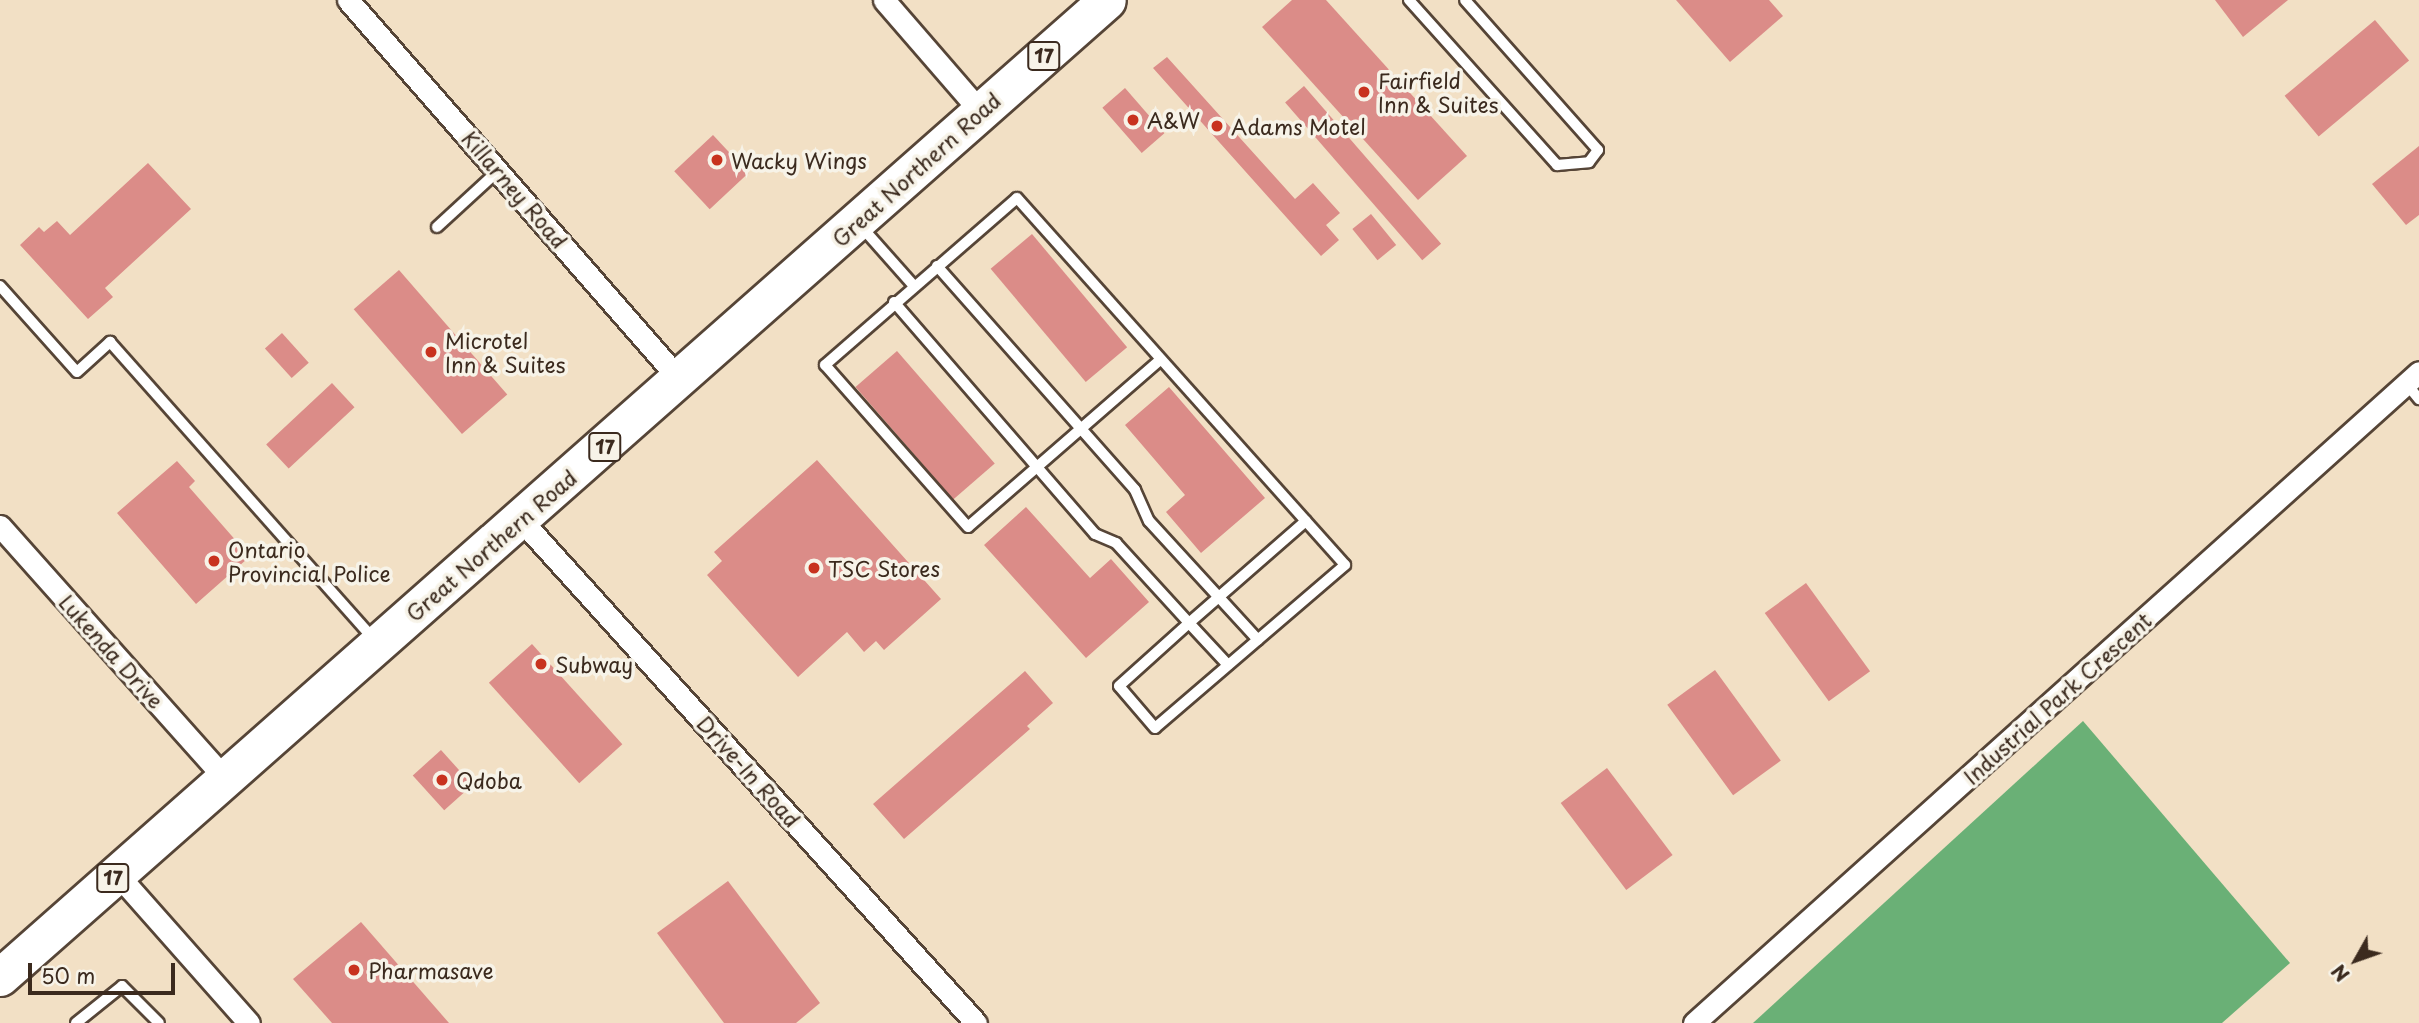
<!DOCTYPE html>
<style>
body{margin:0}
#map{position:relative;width:2419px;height:1023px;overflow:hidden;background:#f2e0c5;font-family:"Playpen Sans",sans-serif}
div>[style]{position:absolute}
.forest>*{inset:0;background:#6ab076}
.building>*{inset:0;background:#db8c88;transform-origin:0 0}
.roads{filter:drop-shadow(2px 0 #564537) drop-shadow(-2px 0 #564537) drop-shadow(0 2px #564537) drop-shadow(0 -2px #564537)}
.lane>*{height:10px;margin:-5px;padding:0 5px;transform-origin:5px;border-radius:5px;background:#fff}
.street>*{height:21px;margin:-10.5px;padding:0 10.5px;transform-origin:10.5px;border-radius:10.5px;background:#fff}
.highway>*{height:37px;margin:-18.5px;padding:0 18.5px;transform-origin:18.5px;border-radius:18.5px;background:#fff}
.dots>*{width:19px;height:19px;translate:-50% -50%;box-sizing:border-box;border:4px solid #f7f3e8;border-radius:50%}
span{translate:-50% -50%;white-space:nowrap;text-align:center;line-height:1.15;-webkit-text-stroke:7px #f7f3e8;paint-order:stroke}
.shield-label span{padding:2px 5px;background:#f7f3e8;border:2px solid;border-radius:5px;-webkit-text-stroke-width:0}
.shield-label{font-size:19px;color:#3b2a1e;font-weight:700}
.poi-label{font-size:21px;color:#3b2a1e}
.left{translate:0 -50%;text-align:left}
.street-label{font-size:21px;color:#3b2a1e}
.north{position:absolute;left:2321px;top:925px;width:70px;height:70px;-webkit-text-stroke:5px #f7f3e8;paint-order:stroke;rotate:230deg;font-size:19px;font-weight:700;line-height:28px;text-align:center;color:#3b2a1e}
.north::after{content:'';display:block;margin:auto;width:24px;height:32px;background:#3b2a1e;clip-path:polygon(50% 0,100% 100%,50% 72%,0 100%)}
.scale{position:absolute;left:28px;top:963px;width:147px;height:32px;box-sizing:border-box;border:4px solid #3b2a1e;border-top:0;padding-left:9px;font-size:21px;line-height:24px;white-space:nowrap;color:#3b2a1e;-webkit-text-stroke:5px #f7f3e8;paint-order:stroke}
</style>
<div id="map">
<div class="forest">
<i style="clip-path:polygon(2083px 721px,2290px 963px,2222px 1023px,1753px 1023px)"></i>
</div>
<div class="building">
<i style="clip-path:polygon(1292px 0,1326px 0,1467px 156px,1418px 200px,1262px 27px)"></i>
<i style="clip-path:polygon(1676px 0,1769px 0,1783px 16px,1730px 62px)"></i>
<i style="clip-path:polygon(2215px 0,2288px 0,2243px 37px)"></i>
<i style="left:2375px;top:20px;width:53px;height:118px;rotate:50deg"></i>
<i style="clip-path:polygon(1167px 57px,1295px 199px,1313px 183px,1340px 213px,1326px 225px,1339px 240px,1321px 256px,1153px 68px)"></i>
<i style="left:1304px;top:86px;width:209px;height:25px;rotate:49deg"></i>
<i style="left:1125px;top:88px;width:60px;height:30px;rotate:49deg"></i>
<i style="left:713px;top:135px;width:52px;height:53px;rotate:47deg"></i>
<i style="clip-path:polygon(2419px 146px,2419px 215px,2406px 225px,2372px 184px)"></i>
<i style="clip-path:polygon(148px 163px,191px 209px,105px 288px,113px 297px,88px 319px,20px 245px,39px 227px,44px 232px,57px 221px,70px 235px)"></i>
<i style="left:1371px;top:214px;width:40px;height:24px;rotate:51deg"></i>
<i style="left:1032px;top:234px;width:148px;height:54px;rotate:50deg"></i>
<i style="left:399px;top:270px;width:165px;height:60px;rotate:49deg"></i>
<i style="left:282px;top:333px;width:40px;height:23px;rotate:48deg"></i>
<i style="left:897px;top:351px;width:149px;height:55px;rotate:49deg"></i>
<i style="left:332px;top:383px;width:33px;height:90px;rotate:47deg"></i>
<i style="clip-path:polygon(1169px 387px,1265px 498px,1201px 553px,1166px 512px,1185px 495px,1125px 425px)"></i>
<i style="clip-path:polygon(817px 460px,941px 599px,884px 650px,876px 641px,864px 652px,847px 632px,798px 677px,707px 575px,722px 561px,714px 552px)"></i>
<i style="clip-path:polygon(177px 461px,195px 481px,189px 487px,245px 551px,255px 552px,254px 560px,247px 559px,196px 604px,117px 513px)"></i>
<i style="clip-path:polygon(1026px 507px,1090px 578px,1111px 559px,1149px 602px,1086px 658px,984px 545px)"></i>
<i style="left:1806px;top:583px;width:109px;height:51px;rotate:54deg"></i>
<i style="left:532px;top:644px;width:135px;height:58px;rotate:48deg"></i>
<i style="left:1715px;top:670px;width:112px;height:59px;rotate:54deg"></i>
<i style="clip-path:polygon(1025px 671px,1053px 703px,1027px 726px,1030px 729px,904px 839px,873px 804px)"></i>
<i style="left:441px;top:750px;width:47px;height:38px;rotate:48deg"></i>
<i style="left:1607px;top:768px;width:109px;height:58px;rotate:53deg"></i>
<i style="clip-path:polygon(728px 881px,820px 1003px,796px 1023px,724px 1023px,657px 933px)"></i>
<i style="clip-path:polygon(361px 922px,449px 1023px,332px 1023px,293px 979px)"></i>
</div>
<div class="roads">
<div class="lane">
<i style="left:1409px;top:0;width:222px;rotate:48.1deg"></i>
<i style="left:1557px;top:165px;width:32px;rotate:-5deg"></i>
<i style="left:1589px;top:162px;width:15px;rotate:-53deg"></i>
<i style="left:1598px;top:150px;width:200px;rotate:-131.6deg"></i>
<i style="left:859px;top:224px;width:83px;rotate:48.4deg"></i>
<i style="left:437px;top:227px;width:84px;rotate:-42.6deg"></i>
<i style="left:937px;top:266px;width:299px;rotate:48.5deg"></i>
<i style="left:1135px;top:490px;width:34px;rotate:66deg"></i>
<i style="left:1149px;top:521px;width:161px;rotate:47.5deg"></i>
<i style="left:0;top:286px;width:115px;rotate:48.2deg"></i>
<i style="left:77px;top:372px;width:45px;rotate:-42.3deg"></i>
<i style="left:110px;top:342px;width:396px;rotate:48.4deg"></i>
<i style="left:894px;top:302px;width:307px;rotate:49.1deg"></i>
<i style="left:1095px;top:534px;width:23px;rotate:23deg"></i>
<i style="left:1116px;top:543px;width:108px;rotate:47.6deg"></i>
<i style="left:1189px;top:623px;width:155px;rotate:-41.1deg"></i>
<i style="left:1160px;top:360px;width:254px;rotate:139deg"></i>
<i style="left:968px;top:527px;width:216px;rotate:-131.4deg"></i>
<i style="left:825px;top:365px;width:254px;rotate:-41deg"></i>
<i style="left:1017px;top:198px;width:492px;rotate:48.2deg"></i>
<i style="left:1345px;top:565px;width:250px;rotate:139.4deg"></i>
<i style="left:1155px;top:728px;width:55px;rotate:-130.6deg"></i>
<i style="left:1119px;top:686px;width:94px;rotate:-42deg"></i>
<i style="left:1189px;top:623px;width:57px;rotate:47.1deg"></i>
<i style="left:2406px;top:383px;width:21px;rotate:51deg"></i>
<i style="left:76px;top:1023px;width:59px;rotate:-38.8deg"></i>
<i style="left:122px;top:986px;width:52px;rotate:45deg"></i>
</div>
<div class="street">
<i style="left:348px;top:0;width:506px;rotate:48.85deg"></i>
<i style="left:884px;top:0;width:147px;rotate:49.1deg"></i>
<i style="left:521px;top:520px;width:678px;rotate:47.87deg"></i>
<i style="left:0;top:526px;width:335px;rotate:48.3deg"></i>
<i style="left:117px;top:874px;width:199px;rotate:48.5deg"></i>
<i style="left:1694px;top:1023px;width:974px;rotate:-41.92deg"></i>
</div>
<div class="highway">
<i style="left:0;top:977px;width:1476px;rotate:-41.43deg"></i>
</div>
</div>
<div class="dots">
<i style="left:1364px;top:92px;background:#c8321e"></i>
<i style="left:1133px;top:120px;background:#c8321e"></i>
<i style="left:1217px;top:126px;background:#c8321e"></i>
<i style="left:717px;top:160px;background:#c8321e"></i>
<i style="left:431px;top:352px;background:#c8321e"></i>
<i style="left:214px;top:561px;background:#c8321e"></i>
<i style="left:814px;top:568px;background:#c8321e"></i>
<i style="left:541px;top:664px;background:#c8321e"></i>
<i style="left:442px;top:780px;background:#c8321e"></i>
<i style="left:354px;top:970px;background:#c8321e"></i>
</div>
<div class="shield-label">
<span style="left:1044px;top:56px">17</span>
<span style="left:605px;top:447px">17</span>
<span style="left:113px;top:878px">17</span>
</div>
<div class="poi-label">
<span class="left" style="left:1378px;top:92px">Fairfield<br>Inn &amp; Suites</span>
<span class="left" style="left:1147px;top:120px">A&amp;W</span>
<span class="left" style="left:1231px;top:126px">Adams Motel</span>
<span class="left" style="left:731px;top:160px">Wacky Wings</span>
<span class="left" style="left:445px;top:352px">Microtel<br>Inn &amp; Suites</span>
<span class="left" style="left:228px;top:561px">Ontario<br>Provincial Police</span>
<span class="left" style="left:828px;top:568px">TSC Stores</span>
<span class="left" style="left:555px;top:664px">Subway</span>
<span class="left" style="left:456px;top:780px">Qdoba</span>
<span class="left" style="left:368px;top:970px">Pharmasave</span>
</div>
<div class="street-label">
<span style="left:916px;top:169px;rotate:-42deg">Great Northern Road</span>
<span style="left:515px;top:189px;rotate:49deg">Killarney Road</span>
<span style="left:491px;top:545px;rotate:-41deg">Great Northern Road</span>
<span style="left:112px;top:651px;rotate:48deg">Lukenda Drive</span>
<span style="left:2057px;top:698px;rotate:-42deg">Industrial Park Crescent</span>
<span style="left:749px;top:771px;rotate:48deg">Drive-In Road</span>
</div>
<div class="north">N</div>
<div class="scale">50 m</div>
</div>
